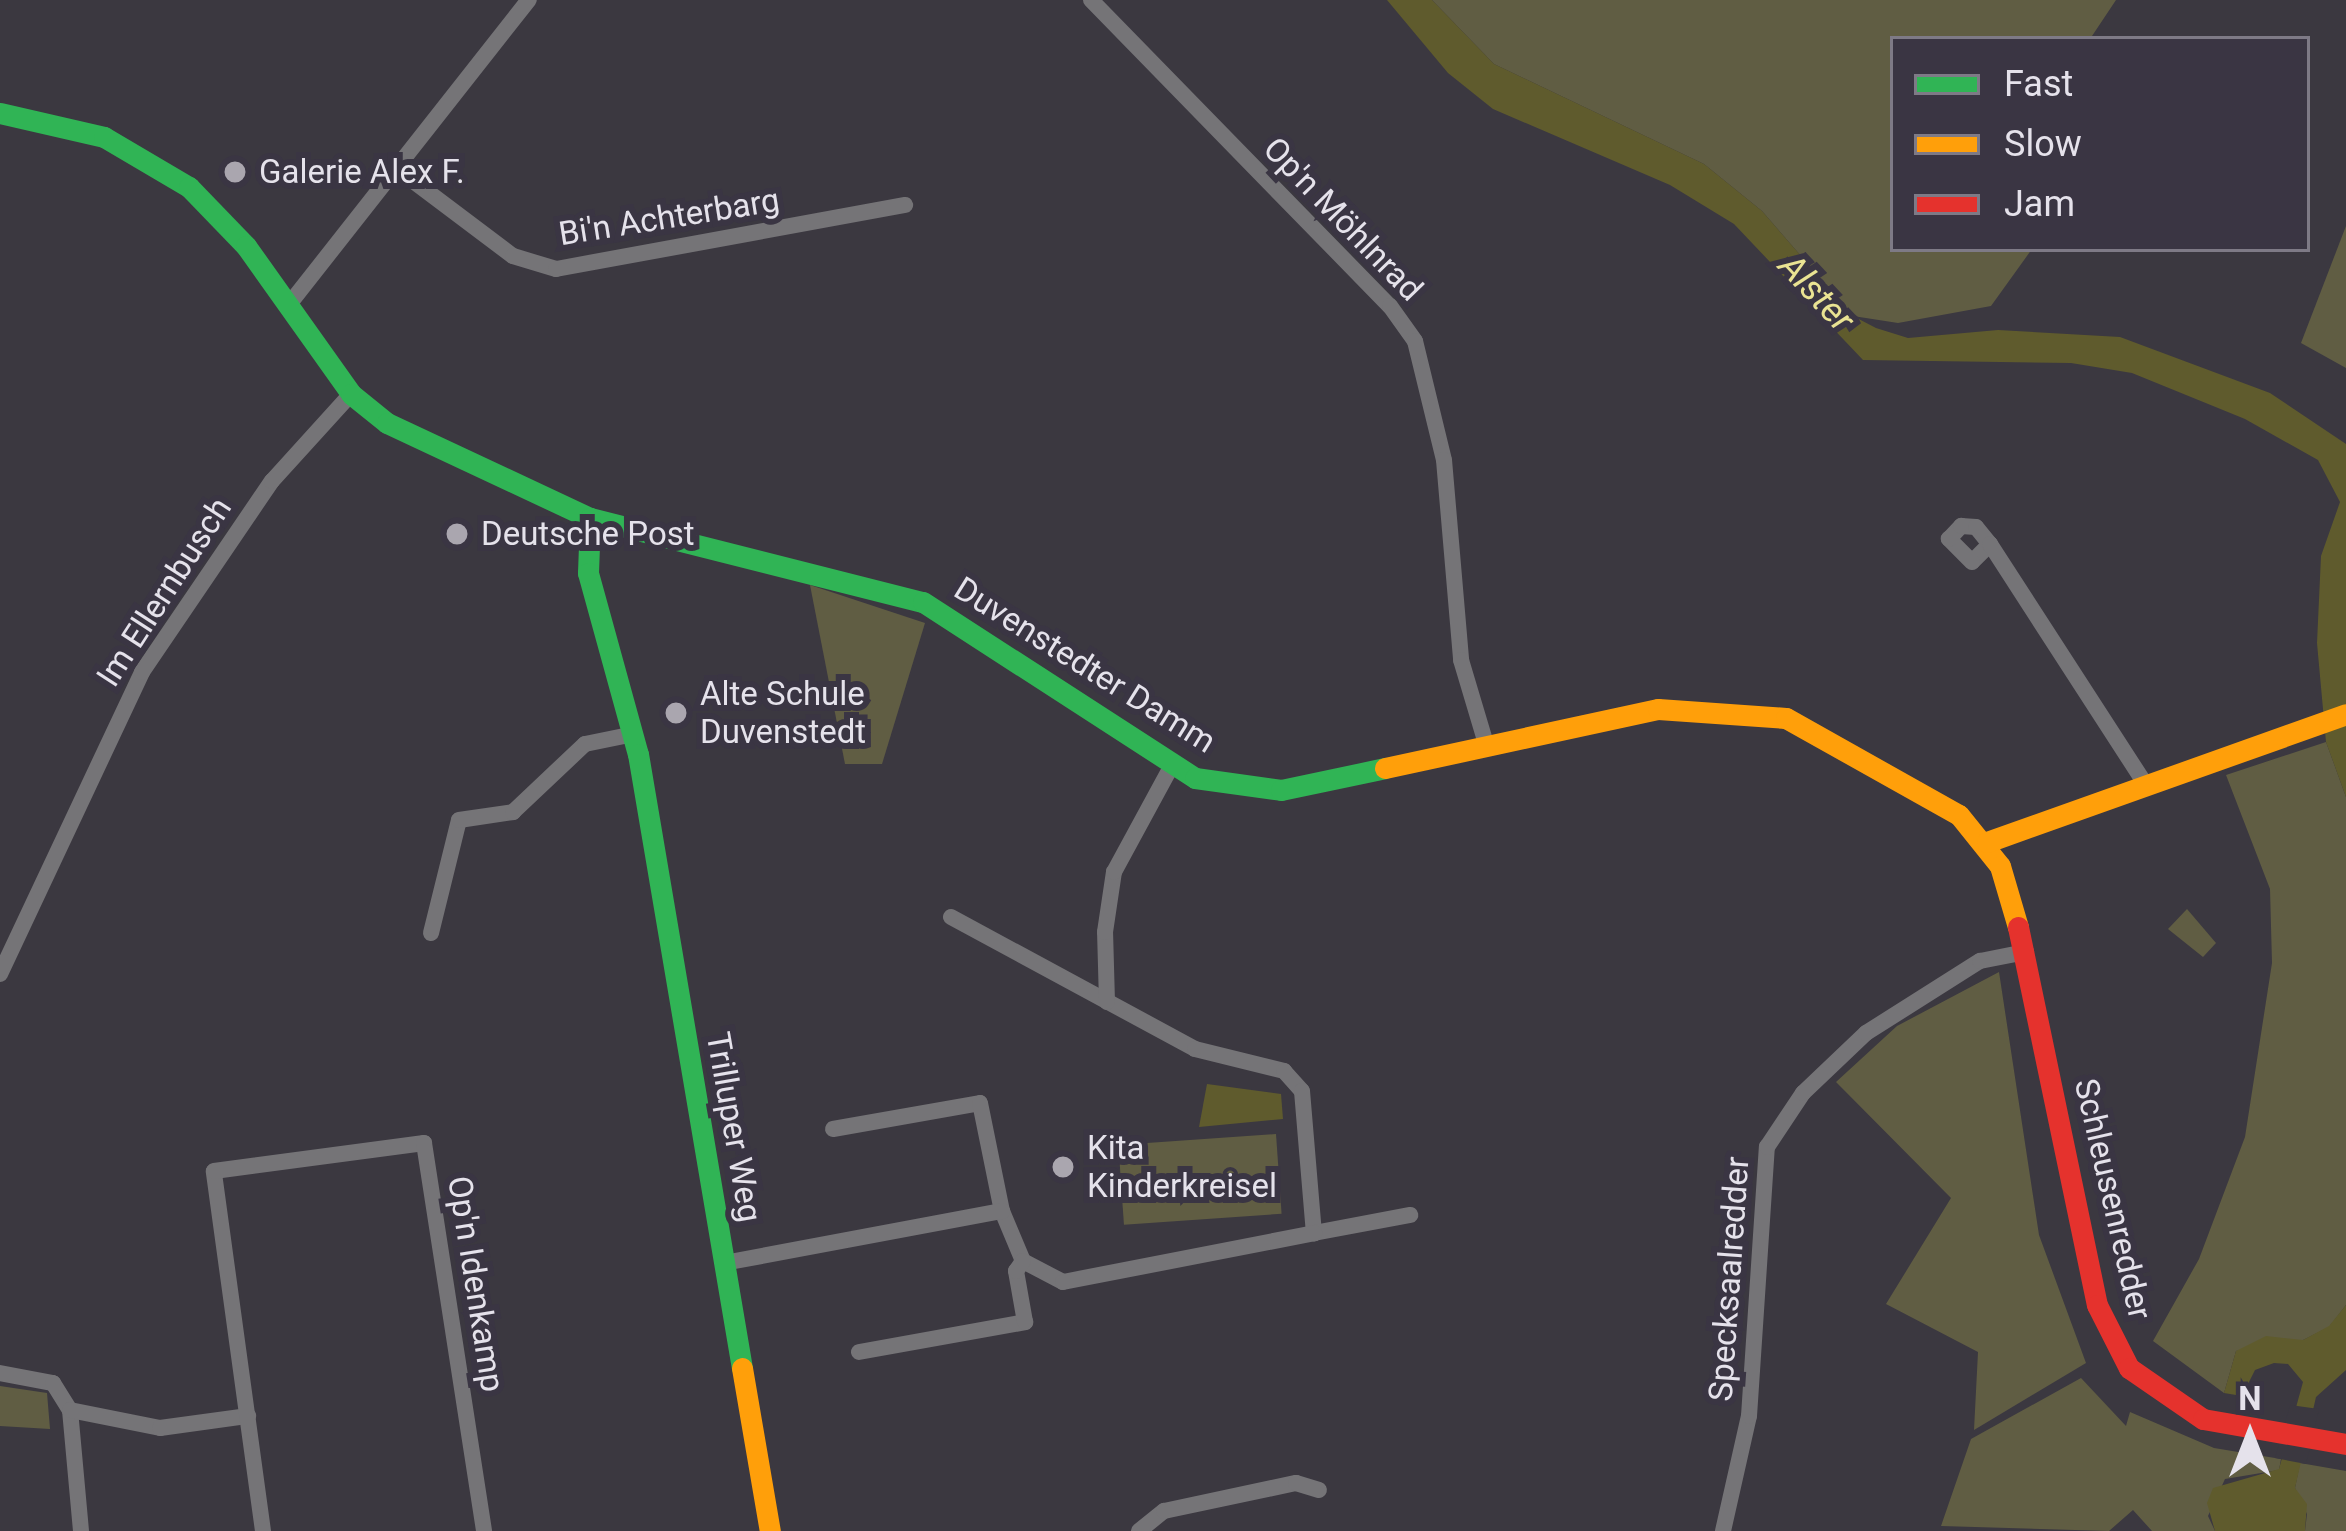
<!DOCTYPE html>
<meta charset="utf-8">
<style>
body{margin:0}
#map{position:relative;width:2346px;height:1531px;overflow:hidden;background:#3b3840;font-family:Roboto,sans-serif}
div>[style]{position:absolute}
.green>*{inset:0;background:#605d43;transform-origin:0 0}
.water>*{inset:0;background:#5f5b2d}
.pier>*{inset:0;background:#3b3840}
.street>*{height:16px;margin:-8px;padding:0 8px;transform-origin:8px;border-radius:8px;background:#757477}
.fast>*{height:21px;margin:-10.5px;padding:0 10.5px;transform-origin:10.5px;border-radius:10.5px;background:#30b455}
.slow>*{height:21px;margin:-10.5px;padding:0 10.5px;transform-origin:10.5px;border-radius:10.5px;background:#ff9f0a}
.jam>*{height:21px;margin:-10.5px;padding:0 10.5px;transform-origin:10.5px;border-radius:10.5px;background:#e5322d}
.dots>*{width:33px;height:33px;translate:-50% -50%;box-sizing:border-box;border:6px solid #3a3543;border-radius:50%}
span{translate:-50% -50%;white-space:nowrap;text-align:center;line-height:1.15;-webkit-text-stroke:12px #3a3543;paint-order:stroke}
.poi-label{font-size:33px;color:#e5e2eb}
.left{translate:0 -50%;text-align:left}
.street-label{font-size:33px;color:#e5e2eb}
.water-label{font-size:36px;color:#eae393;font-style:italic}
.legend{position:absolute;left:1890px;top:36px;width:420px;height:216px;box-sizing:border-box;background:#3a3543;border:3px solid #7e7a86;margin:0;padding:15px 21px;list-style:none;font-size:36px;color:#e5e2eb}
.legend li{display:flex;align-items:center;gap:24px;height:60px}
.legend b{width:60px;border:3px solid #7e7a86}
.north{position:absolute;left:2190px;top:1375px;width:120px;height:120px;-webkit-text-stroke:9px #3a3543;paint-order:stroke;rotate:0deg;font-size:33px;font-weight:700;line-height:48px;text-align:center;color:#e5e2eb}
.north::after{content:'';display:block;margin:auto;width:42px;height:54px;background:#e5e2eb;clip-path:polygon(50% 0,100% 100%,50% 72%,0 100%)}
</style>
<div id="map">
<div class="green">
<i style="clip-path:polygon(1432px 0,2116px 0,2090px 39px,1893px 39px,1893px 249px,2032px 249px,1991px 306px,1898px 323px,1853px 316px,1762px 211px,1704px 164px,1494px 64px)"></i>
<i style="clip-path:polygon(2346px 226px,2346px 368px,2301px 343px)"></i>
<i style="clip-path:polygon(810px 585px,925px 623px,882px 764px,845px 764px)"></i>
<i style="clip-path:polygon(2326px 742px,2346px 797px,2346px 1305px,2329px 1327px,2303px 1340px,2236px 1351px,2224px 1393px,2153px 1341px,2199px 1259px,2245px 1137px,2272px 963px,2270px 889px,2226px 775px)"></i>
<i style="clip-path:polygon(2187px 909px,2216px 943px,2203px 957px,2168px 929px)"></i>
<i style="clip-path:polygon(1999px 972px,2039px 1235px,2086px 1363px,1974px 1430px,1978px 1352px,1886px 1304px,1951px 1198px,1836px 1082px,1897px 1026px)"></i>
<i style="left:1276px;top:1134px;width:80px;height:158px;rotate:86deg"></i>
<i style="clip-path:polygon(2081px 1378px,2126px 1426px,2130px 1412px,2214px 1448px,2281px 1459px,2279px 1470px,2225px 1479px,2208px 1516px,2215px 1531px,2152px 1531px,2133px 1510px,2109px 1531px,1941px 1526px,1971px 1439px)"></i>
<i style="clip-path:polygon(0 1386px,47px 1393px,50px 1429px,0 1426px)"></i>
<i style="clip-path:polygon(2300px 1463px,2346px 1471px,2346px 1531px,2305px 1531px,2307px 1514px,2295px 1488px)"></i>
</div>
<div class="water">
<i style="clip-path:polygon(1387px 0,1432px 0,1494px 64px,1704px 164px,1762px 211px,1853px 316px,1876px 328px,1908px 338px,1998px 330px,2120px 337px,2270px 393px,2346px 444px,2346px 797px,2326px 742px,2317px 643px,2321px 556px,2340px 502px,2318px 460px,2245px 419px,2132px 373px,2071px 363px,1863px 360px,1734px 224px,1670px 185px,1493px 109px,1448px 73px)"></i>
<i style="clip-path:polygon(1207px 1084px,1281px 1094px,1283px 1119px,1199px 1127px)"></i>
<i style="clip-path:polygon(2346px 1305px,2346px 1370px,2316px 1397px,2295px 1488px,2307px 1504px,2305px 1531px,2215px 1531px,2207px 1503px,2213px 1488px,2279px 1469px,2303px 1382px,2288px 1364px,2274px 1363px,2255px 1370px,2242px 1396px,2224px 1393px,2236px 1351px,2266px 1336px,2303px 1340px,2329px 1326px)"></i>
</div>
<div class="pier">
<i style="clip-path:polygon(2290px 1405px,2319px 1409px,2306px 1464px,2275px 1458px)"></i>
</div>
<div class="street">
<i style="left:1091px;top:0;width:428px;rotate:45.7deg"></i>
<i style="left:1390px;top:306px;width:43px;rotate:54.5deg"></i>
<i style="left:1415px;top:341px;width:122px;rotate:76.3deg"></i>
<i style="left:1444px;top:460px;width:201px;rotate:85.1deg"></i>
<i style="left:1461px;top:660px;width:88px;rotate:73.4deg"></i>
<i style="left:400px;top:171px;width:141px;rotate:37deg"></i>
<i style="left:513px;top:256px;width:45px;rotate:16.8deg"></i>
<i style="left:556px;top:269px;width:355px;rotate:-10.4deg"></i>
<i style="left:287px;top:307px;width:391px;rotate:-51.8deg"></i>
<i style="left:1990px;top:544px;width:25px;rotate:135deg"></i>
<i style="left:1972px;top:562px;width:33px;rotate:-135deg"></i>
<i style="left:1949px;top:539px;width:18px;rotate:-47deg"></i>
<i style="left:1961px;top:526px;width:15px;rotate:4deg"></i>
<i style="left:1976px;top:527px;width:22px;rotate:51deg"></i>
<i style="left:1990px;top:544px;width:286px;rotate:57.1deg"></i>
<i style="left:951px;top:917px;width:277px;rotate:28.4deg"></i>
<i style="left:1195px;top:1049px;width:92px;rotate:13.9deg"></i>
<i style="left:1284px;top:1071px;width:27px;rotate:48deg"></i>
<i style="left:1302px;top:1091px;width:143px;rotate:85.2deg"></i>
<i style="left:1314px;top:1233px;width:98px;rotate:-10.6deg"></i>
<i style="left:431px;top:933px;width:116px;rotate:-76.1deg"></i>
<i style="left:459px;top:820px;width:55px;rotate:-8.4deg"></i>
<i style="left:513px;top:812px;width:99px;rotate:-43.4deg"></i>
<i style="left:585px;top:744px;width:50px;rotate:-11.5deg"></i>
<i style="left:0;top:974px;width:334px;rotate:-64.8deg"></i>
<i style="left:142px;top:672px;width:231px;rotate:-55.8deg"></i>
<i style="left:272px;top:481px;width:118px;rotate:-47.8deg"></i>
<i style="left:1107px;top:1002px;width:70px;rotate:-91.6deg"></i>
<i style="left:1105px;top:932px;width:61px;rotate:-81.5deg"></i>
<i style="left:1114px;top:872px;width:122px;rotate:-61.5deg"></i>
<i style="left:833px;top:1129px;width:149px;rotate:-10deg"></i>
<i style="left:980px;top:1103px;width:110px;rotate:78.5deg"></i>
<i style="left:1002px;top:1211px;width:54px;rotate:67.2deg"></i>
<i style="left:1023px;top:1261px;width:45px;rotate:27.7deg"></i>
<i style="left:1063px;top:1282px;width:256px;rotate:-11deg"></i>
<i style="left:724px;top:1263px;width:283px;rotate:-10.6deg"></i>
<i style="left:859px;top:1352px;width:169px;rotate:-10.2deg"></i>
<i style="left:1025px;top:1322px;width:52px;rotate:-100deg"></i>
<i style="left:1016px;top:1271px;width:12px;rotate:-55deg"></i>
<i style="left:0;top:1373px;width:54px;rotate:10.7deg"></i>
<i style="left:53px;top:1383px;width:32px;rotate:58deg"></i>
<i style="left:70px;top:1410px;width:121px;rotate:84.8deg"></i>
<i style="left:70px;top:1410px;width:92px;rotate:11.3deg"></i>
<i style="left:160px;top:1428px;width:89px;rotate:-7.8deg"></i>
<i style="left:263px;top:1531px;width:363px;rotate:-97.8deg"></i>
<i style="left:214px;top:1171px;width:212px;rotate:-7.6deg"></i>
<i style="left:424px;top:1143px;width:393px;rotate:81.2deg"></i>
<i style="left:1139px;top:1531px;width:32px;rotate:-39deg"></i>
<i style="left:1164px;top:1511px;width:135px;rotate:-12deg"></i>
<i style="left:1296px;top:1483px;width:24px;rotate:17deg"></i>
<i style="left:1723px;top:1531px;width:118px;rotate:-77.3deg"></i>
<i style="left:1749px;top:1416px;width:270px;rotate:-86.2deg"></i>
<i style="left:1767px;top:1147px;width:65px;rotate:-56.3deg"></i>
<i style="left:1803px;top:1093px;width:87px;rotate:-43.6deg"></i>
<i style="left:1866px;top:1033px;width:135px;rotate:-32.3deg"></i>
<i style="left:1980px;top:961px;width:47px;rotate:-11.1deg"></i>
</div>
<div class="fast">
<i style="left:0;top:113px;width:107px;rotate:13deg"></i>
<i style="left:104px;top:137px;width:99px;rotate:30.5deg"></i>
<i style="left:189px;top:187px;width:82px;rotate:46deg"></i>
<i style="left:246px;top:246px;width:181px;rotate:54.6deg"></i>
<i style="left:351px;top:394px;width:46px;rotate:38.9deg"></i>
<i style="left:387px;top:423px;width:224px;rotate:25.1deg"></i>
<i style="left:590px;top:518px;width:343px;rotate:14.2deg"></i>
<i style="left:923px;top:602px;width:324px;rotate:32.9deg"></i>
<i style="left:1195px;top:778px;width:87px;rotate:7.9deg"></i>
<i style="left:1281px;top:790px;width:106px;rotate:-11.9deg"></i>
<i style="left:590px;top:518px;width:55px;rotate:92.1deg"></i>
<i style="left:588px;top:573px;width:188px;rotate:74.6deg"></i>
<i style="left:638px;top:754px;width:623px;rotate:80.39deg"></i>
</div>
<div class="slow">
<i style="left:1385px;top:768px;width:279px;rotate:-12.2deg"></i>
<i style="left:1658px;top:709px;width:128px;rotate:4deg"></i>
<i style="left:1786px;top:718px;width:198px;rotate:29.3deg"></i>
<i style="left:1959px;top:815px;width:65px;rotate:51.2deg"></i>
<i style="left:2000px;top:866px;width:64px;rotate:73.6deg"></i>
<i style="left:1987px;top:842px;width:381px;rotate:-19.6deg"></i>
<i style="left:742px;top:1368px;width:165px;rotate:80.3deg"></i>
</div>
<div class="jam">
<i style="left:2018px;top:927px;width:386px;rotate:78.2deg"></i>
<i style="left:2097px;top:1305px;width:71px;rotate:63.1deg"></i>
<i style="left:2129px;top:1368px;width:90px;rotate:34.6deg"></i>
<i style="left:2203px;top:1419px;width:145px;rotate:9.9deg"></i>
</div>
<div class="dots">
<i style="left:235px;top:172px;background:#aaa6af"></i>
<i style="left:457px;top:534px;background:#aaa6af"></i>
<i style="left:676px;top:713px;background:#aaa6af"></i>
<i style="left:1063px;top:1167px;background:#aaa6af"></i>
</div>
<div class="poi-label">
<span class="left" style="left:259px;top:172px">Galerie Alex F.</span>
<span class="left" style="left:481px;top:534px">Deutsche Post</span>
<span class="left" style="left:700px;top:713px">Alte Schule<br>Duvenstedt</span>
<span class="left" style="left:1087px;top:1167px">Kita<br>Kinderkreisel</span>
</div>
<div class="street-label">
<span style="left:669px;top:217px;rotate:-9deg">Bi'n Achterbarg</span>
<span style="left:1343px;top:219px;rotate:46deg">Op'n Möhlnrad</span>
<span style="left:164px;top:592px;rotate:-57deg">Im Ellernbusch</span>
<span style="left:1085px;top:665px;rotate:32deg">Duvenstedter Damm</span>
<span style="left:734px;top:1127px;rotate:80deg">Trilluper Weg</span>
<span style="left:2113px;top:1199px;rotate:77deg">Schleusenredder</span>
<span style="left:1729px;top:1279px;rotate:-86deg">Specksaalredder</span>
<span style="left:476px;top:1284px;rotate:81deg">Op'n Idenkamp</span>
</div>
<div class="water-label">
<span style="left:1816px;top:293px;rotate:47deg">Alster</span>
</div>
<ul class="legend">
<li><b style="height:15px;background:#30b455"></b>Fast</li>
<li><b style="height:15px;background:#ff9f0a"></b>Slow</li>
<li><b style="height:15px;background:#e5322d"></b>Jam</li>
</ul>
<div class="north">N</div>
</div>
